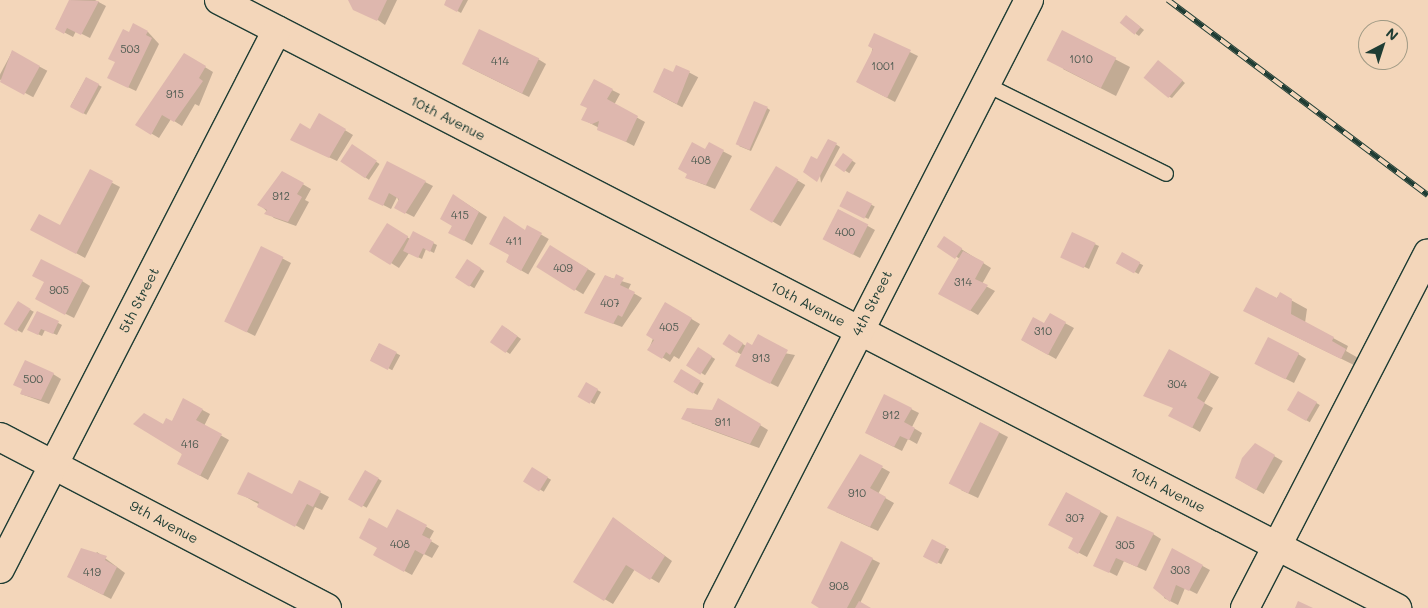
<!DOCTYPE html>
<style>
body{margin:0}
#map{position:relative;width:1428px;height:608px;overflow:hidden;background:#f3d6ba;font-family:Mali,sans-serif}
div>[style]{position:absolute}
.shadow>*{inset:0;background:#0003;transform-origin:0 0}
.building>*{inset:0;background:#deb7ae;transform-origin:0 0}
.roads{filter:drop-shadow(1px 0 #1f3d34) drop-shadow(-1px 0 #1f3d34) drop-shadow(0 1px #1f3d34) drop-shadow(0 -1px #1f3d34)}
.service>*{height:14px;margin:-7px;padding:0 7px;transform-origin:7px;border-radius:7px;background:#f3d6ba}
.minor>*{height:28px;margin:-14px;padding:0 14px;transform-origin:14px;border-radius:14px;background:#f3d6ba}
.rail>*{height:5.5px;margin-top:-2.75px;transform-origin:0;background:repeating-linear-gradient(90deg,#f3d6ba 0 11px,#1f3d34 0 22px);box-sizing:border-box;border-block:1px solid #1f3d34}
span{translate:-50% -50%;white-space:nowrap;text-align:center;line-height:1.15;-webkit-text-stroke:4px #f3d6ba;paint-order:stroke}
.number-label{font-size:11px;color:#4f5c52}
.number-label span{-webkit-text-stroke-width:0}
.street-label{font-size:14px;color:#1f3d34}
.north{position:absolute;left:1358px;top:20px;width:50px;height:50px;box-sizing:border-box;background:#f3d6ba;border:1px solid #9e9984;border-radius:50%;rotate:40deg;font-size:14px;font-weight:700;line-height:20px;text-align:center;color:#1f3d34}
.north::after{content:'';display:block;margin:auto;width:18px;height:22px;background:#1f3d34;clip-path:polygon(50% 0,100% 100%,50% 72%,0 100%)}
</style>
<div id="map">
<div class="shadow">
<i style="clip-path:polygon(71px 0,95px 0,106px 6px,90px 38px,76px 31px,73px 37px,56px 28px)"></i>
<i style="clip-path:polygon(349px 0,397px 0,385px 25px)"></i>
<i style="clip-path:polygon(448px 0,468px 0,461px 13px,445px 4px)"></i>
<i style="clip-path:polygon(1129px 18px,1144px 30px,1139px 36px,1136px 34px)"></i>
<i style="clip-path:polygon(148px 32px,159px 44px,136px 91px,117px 82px,129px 34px)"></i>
<i style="clip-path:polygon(1063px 32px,1130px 67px,1116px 96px,1063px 69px)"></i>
<i style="clip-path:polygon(875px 35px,918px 56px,895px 102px,865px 86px)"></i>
<i style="left:12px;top:52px;width:40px;height:30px;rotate:28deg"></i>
<i style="clip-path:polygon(185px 55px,213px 72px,199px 106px,195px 104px,182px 126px,171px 119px,159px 138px,137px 125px)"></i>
<i style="clip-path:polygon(538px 59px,546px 64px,529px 97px,470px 68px)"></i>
<i style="clip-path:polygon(1162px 64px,1185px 83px,1172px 98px,1168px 96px)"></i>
<i style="left:677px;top:66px;width:24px;height:34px;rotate:28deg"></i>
<i style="left:86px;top:78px;width:18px;height:32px;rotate:29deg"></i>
<i style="clip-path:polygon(612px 90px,620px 94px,614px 105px,645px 122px,634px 146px,582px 119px)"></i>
<i style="clip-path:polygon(767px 108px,770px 110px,751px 151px,739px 146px)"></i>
<i style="clip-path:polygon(320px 115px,353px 135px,337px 161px,292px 140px,310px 130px)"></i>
<i style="clip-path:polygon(829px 140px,840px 147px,821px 183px,818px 161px)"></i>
<i style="clip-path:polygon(709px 144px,732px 156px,715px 189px,687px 178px)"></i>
<i style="left:353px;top:146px;width:32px;height:19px;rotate:34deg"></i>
<i style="left:843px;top:155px;width:15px;height:12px;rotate:32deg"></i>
<i style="left:777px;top:168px;width:33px;height:48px;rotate:31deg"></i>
<i style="clip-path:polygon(90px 171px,120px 187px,85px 258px,32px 229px,60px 227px)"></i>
<i style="clip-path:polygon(282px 172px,311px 189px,305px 200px,309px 202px,296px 226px,274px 218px,259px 204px)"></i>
<i style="clip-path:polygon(425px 182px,433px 186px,414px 217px,404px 212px,397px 197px,391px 209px,370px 198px)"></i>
<i style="left:848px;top:193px;width:30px;height:14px;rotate:27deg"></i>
<i style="clip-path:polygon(461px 200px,487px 217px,472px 245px,450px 232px)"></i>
<i style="clip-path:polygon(839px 210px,875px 230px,860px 258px,831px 243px)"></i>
<i style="clip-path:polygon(388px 225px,410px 239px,413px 233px,437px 245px,434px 253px,426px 249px,422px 259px,409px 253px,399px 268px,372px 251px)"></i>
<i style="left:528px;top:227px;width:24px;height:41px;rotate:30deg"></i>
<i style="clip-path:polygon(1072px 234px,1099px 246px,1089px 269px,1066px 258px)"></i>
<i style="clip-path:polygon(944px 238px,991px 268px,982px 284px,995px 291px,978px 315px,940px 293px,960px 259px,939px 246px)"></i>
<i style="clip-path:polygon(261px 247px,291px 263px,255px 336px,233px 325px)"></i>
<i style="left:551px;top:247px;width:52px;height:24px;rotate:31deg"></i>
<i style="left:1122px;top:254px;width:24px;height:10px;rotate:28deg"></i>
<i style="left:467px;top:261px;width:20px;height:20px;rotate:30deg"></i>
<i style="clip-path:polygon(605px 276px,631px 284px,628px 290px,642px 298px,622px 327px,586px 313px)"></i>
<i style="clip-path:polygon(82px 281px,90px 286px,74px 318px,44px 303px)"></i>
<i style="clip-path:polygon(1280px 294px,1307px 309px,1305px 323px,1348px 346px,1346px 351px,1360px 359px,1356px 366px,1260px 319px)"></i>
<i style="left:18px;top:303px;width:18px;height:24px;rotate:29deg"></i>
<i style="clip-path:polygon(666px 304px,700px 324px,679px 359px,674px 356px,670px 362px,649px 349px)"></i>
<i style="clip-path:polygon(37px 312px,62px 325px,57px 335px,45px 330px,42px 336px,29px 330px)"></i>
<i style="clip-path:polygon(1050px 315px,1074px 328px,1056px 359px,1022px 340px,1045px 324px)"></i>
<i style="clip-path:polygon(506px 328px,521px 339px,510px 354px,491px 342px)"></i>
<i style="clip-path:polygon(730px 336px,746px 346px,795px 355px,778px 387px,744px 370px,742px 355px,724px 344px)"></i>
<i style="left:379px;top:344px;width:24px;height:17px;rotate:28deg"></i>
<i style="left:699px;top:349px;width:19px;height:19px;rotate:32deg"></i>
<i style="clip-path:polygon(1170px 351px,1219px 377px,1204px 403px,1213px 408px,1200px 432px,1170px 415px,1174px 408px)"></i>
<i style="clip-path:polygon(1298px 354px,1306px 359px,1294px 383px,1264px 368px)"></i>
<i style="left:681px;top:371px;width:26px;height:13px;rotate:29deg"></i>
<i style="clip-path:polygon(53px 374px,61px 379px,49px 404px,21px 394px)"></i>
<i style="left:586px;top:384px;width:17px;height:14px;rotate:28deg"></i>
<i style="left:1299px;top:393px;width:24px;height:20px;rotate:30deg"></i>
<i style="clip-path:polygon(184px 400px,210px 414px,204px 426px,229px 440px,208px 480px,186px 468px,172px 422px)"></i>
<i style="clip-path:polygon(719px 400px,768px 430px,759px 448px,691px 423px,713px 411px)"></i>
<i style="clip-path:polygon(911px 409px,919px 413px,912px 427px,922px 433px,917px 444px,908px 439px,902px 451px,874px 437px)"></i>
<i style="clip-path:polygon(981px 423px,1008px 437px,978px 498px,961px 490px)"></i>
<i style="left:1255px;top:445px;width:32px;height:38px;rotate:30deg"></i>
<i style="clip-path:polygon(861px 456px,890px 472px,878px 494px,894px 503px,878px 531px,836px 512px)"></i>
<i style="left:533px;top:469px;width:21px;height:14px;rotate:31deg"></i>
<i style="left:366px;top:472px;width:18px;height:31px;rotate:29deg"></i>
<i style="clip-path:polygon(300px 482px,329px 497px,322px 510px,315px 507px,304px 530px,239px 493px,293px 496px)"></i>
<i style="clip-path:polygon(1066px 493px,1108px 516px,1087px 557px,1070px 548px,1075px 538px)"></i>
<i style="clip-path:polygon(398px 511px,434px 531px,429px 540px,439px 546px,432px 558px,424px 554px,412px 575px,375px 555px)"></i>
<i style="clip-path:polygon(613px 518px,672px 561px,659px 583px,635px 569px,613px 604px,575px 582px)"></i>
<i style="clip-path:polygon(1153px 534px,1161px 539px,1146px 571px,1124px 561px,1117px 576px,1095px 565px)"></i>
<i style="left:933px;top:541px;width:18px;height:17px;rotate:27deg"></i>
<i style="clip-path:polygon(1173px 550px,1210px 570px,1197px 594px,1185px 588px,1178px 605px,1164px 598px)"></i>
<i style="clip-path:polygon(97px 552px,125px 573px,111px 599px,76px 581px)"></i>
<i style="clip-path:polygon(872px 559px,880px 563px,860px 603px,869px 608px,821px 608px)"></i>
</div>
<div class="building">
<i style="clip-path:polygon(69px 0,99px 1px,81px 35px,67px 28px,64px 34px,55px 29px)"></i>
<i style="clip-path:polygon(348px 0,387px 0,377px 21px,353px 10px)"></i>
<i style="clip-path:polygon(446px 0,463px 0,457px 12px,444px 5px)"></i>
<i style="left:1126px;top:15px;width:19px;height:10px;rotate:39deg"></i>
<i style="clip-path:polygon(133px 23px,148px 31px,146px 35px,152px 38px,128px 88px,107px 78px,115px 62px,108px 59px,123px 29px,129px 32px)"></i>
<i style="left:479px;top:29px;width:67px;height:39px;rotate:26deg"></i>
<i style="left:1062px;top:30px;width:61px;height:34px;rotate:27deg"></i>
<i style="clip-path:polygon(874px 33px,911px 50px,887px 98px,856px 82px,873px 49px,868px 46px)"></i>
<i style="clip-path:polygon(12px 50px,40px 66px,24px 95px,0 82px)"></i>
<i style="clip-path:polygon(184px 53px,206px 66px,199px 78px,203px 81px,174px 122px,162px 115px,151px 135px,135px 125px)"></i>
<i style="left:1158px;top:60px;width:32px;height:23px;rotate:39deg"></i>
<i style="clip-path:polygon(676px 65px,690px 71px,677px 104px,653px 92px,664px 68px,673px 72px)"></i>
<i style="left:86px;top:77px;width:15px;height:34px;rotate:28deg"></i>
<i style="clip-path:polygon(594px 79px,613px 89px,607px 99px,638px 116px,626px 142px,597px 130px,599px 121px,592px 124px,581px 120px,587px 108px,580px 105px)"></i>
<i style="left:754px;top:101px;width:15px;height:47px;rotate:23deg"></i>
<i style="clip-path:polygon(319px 113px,346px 129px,329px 158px,290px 140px,300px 123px,310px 129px)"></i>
<i style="clip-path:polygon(828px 139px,837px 143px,817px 182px,803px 172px,811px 156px,817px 159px)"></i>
<i style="clip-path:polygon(692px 142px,705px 149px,709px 142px,724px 150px,706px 185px,685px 178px,687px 174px,678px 169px)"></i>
<i style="left:352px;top:144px;width:30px;height:21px;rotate:34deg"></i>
<i style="left:843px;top:153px;width:12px;height:15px;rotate:35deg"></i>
<i style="clip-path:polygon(387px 161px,426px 181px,405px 214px,394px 208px,399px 199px,389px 193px,383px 206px,368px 199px)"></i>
<i style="left:776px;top:166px;width:26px;height:51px;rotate:31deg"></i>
<i style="clip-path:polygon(90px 169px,113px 181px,76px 254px,30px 230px,39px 214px,60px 225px)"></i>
<i style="clip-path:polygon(282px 171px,304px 183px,297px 194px,302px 197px,288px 222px,264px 214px,267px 210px,257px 205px)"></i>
<i style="left:847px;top:191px;width:28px;height:17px;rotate:27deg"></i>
<i style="clip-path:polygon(453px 194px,479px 212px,464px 241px,448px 233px,452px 226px,440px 219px)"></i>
<i style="left:838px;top:209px;width:34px;height:34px;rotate:27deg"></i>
<i style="clip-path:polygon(504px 216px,525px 230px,527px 225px,542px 233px,521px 271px,506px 262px,509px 255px,489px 244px)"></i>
<i style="left:387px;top:223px;width:25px;height:34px;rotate:32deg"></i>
<i style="clip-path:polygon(413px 231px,434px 242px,430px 252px,423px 248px,418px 258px,403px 251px)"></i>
<i style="left:1072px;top:232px;width:26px;height:28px;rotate:25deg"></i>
<i style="left:944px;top:236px;width:22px;height:13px;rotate:34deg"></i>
<i style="left:550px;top:245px;width:45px;height:26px;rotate:32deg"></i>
<i style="left:261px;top:246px;width:25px;height:84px;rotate:26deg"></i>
<i style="clip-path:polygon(963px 251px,984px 262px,975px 279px,988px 285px,970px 311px,938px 294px)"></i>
<i style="left:1122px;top:252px;width:21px;height:13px;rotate:29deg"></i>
<i style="clip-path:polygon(41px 259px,83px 280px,65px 315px,35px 299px,44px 282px,32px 276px)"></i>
<i style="left:467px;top:259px;width:17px;height:22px;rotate:33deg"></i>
<i style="clip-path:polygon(616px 274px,624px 278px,620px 285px,635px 292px,622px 317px,618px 315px,613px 324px,584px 313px,605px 275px,614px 279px)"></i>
<i style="clip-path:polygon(1256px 287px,1277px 298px,1280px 292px,1292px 299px,1291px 314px,1334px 337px,1332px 341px,1346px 349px,1341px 359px,1243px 311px)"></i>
<i style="left:18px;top:301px;width:15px;height:27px;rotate:32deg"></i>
<i style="clip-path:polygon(665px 302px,692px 318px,670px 355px,666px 352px,662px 359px,647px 350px,654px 340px,646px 335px)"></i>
<i style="clip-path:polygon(37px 311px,59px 321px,53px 334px,41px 329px,38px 335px,27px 330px)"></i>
<i style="clip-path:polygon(1050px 313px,1066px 322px,1048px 355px,1021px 340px,1033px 317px,1044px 323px)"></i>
<i style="left:502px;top:325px;width:19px;height:21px;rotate:35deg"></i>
<i style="left:729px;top:334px;width:17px;height:12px;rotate:33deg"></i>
<i style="clip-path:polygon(758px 334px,788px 350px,770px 384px,735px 366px,747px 342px,752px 345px)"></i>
<i style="left:1268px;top:337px;width:35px;height:30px;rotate:27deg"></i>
<i style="left:379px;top:343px;width:20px;height:20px;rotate:27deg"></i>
<i style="left:698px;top:347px;width:17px;height:22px;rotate:33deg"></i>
<i style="clip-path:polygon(1169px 349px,1211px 372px,1197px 398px,1205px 403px,1192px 428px,1168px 416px,1173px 408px,1143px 396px)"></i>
<i style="clip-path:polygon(25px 360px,54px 373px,41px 400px,20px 394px,22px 389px,13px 385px)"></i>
<i style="left:681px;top:369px;width:23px;height:15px;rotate:31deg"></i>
<i style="left:586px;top:382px;width:14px;height:17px;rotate:30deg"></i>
<i style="left:1298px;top:391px;width:22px;height:22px;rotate:30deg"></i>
<i style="clip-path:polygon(884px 394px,912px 408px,904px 422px,915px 428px,909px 440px,900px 436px,894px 447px,865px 433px)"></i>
<i style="clip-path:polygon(183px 398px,203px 409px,196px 420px,222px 434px,200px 476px,177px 464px,182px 454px,133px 424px,144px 413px,163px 424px,166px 418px,172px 421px)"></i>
<i style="clip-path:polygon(718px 398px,761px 424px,750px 444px,681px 419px,687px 408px,712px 410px)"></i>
<i style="left:980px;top:422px;width:22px;height:69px;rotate:27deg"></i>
<i style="clip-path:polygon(1255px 443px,1275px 455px,1256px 490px,1235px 478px,1242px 458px)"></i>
<i style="clip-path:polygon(860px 454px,883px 466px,870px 488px,886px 497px,870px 527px,827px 508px)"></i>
<i style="left:532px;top:467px;width:19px;height:17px;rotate:32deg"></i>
<i style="left:365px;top:470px;width:16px;height:34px;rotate:30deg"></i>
<i style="clip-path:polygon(248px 472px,292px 494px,299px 480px,321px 491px,313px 507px,307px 504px,295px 527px,257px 507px,259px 502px,237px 494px)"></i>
<i style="clip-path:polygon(1066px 492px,1101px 511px,1078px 554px,1068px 548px,1073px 538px,1048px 525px)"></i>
<i style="clip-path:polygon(397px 509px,427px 525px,422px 535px,432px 540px,424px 555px,415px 550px,404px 572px,373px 555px,377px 548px,359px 538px,369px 518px,387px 528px)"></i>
<i style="clip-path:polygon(1117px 516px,1154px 533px,1137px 567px,1116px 558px,1109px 573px,1093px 566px)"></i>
<i style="clip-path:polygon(613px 517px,665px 556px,650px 580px,626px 565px,604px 601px,573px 582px)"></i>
<i style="left:932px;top:539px;width:16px;height:20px;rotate:27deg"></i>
<i style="clip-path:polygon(841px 541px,873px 558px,847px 608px,819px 608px,811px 603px)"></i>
<i style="clip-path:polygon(81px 548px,107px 556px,105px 560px,117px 567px,103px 595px,67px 577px)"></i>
<i style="clip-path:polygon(1172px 548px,1203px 565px,1189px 591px,1176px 585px,1170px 602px,1153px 588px)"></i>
<i style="clip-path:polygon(859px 601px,871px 608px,855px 608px)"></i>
<i style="clip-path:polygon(1298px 601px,1313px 608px,1295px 608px)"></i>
</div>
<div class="roads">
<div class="service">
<i style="left:985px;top:84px;width:202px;rotate:26.4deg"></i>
</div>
<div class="minor">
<i style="left:219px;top:0;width:1326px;rotate:27.3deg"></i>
<i style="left:0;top:437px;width:369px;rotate:27.6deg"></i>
<i style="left:0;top:569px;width:606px;rotate:-62.8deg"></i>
<i style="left:718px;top:608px;width:683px;rotate:-62.91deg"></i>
<i style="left:1245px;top:608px;width:399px;rotate:-62.7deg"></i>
</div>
</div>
<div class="rail">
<i style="left:1168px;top:0;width:325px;rotate:36.9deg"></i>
</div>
<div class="number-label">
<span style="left:130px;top:49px">503</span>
<span style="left:1081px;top:59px">1010</span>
<span style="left:500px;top:61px">414</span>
<span style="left:883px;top:66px">1001</span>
<span style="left:175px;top:94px">915</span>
<span style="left:701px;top:160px">408</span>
<span style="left:281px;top:196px">912</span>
<span style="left:460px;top:215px">415</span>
<span style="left:845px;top:232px">400</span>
<span style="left:514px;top:241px">411</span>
<span style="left:563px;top:268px">409</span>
<span style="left:963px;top:282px">314</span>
<span style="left:59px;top:290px">905</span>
<span style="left:610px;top:303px">407</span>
<span style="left:669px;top:327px">405</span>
<span style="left:1043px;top:331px">310</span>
<span style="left:761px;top:358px">913</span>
<span style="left:33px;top:379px">500</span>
<span style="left:1177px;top:384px">304</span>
<span style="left:891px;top:415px">912</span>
<span style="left:723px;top:422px">911</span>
<span style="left:190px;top:444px">416</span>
<span style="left:857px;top:493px">910</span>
<span style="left:1075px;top:518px">307</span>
<span style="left:400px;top:544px">408</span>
<span style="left:1125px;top:545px">305</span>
<span style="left:1180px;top:570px">303</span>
<span style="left:92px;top:572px">419</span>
<span style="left:839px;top:586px">908</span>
</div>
<div class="street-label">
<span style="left:448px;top:118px;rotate:27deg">10th Avenue</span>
<span style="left:139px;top:300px;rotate:-63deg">5th Street</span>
<span style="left:872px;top:303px;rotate:-63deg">4th Street</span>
<span style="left:808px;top:304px;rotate:27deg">10th Avenue</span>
<span style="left:1168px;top:490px;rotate:27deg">10th Avenue</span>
<span style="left:164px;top:522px;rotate:28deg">9th Avenue</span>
</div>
<div class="north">N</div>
</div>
